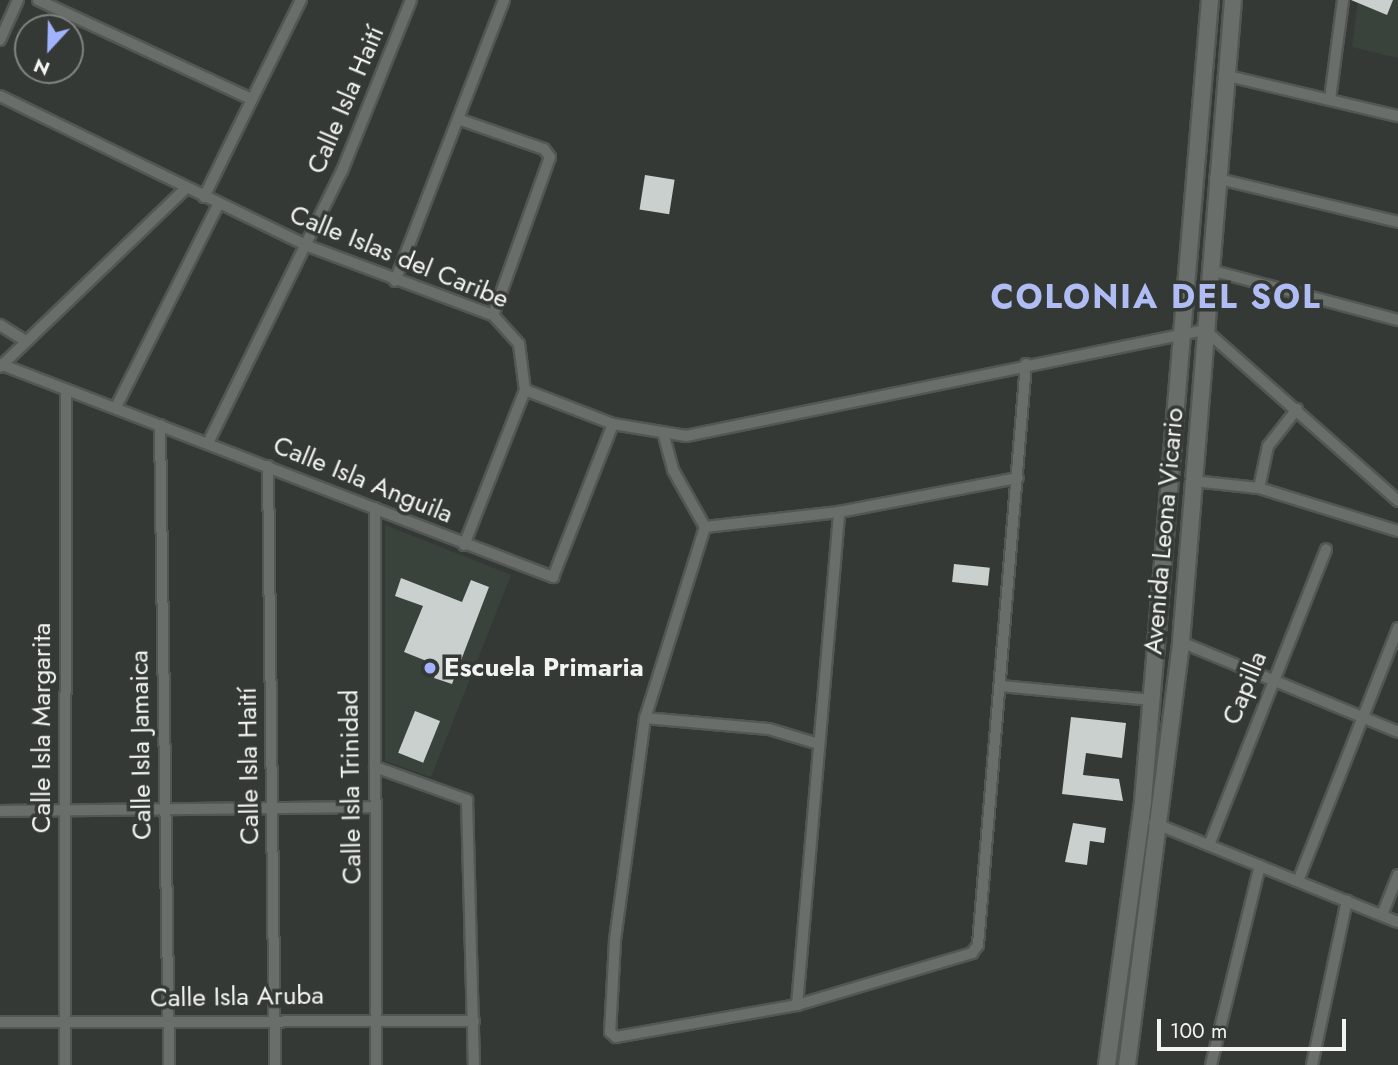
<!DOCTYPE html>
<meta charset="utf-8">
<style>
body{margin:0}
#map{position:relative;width:1398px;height:1065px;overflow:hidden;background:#343935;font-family:Jost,sans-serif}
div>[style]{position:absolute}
.built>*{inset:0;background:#39433b}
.building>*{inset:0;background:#c9d0ce;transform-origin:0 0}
.roads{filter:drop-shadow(2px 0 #535754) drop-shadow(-2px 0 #535754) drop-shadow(0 2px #535754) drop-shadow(0 -2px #535754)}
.street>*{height:10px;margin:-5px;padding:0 5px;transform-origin:5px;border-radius:5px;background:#696e6a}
.secondary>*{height:16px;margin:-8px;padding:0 8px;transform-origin:8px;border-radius:8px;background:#696e6a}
.dots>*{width:19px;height:19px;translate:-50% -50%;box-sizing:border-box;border:4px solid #343935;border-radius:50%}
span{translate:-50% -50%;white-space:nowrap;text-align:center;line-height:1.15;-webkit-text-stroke:7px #343935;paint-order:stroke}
.street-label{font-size:26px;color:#f1f4f2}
.poi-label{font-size:26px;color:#f1f4f2;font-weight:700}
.left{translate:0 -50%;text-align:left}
.district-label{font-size:33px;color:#afbdf4;font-weight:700;letter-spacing:2px}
.north{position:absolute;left:14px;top:14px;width:70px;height:70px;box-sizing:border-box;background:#343935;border:2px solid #808481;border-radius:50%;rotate:202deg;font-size:19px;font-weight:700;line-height:28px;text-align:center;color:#f1f4f2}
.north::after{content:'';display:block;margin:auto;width:24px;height:32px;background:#a1b3fd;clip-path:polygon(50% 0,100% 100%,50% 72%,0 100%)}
.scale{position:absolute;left:1157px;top:1019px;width:189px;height:32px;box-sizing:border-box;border:4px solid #f1f4f2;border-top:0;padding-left:9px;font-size:21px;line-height:24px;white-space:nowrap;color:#f1f4f2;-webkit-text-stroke:5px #343935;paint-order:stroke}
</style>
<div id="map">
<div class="built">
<i style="clip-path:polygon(1358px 0,1398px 0,1398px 58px,1352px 47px)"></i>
<i style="clip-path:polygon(385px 525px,511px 575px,431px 777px,385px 761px)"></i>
</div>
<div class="building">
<i style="clip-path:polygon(1351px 0,1393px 0,1387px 15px)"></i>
<i style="left:645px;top:175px;width:30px;height:35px;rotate:9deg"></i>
<i style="left:954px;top:564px;width:36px;height:18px;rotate:6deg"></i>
<i style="clip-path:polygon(401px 578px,462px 602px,471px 580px,489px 587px,452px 684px,434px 678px,439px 666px,404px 652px,423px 606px,395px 596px)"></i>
<i style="left:415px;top:711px;width:27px;height:45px;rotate:22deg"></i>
<i style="clip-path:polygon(1071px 717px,1126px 723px,1122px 758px,1086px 753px,1083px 775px,1119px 779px,1123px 801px,1062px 794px)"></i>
<i style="clip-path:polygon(1073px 823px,1106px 828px,1104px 843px,1090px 841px,1087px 865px,1065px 862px)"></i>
</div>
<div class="roads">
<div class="street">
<i style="left:38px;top:0;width:233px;rotate:24.9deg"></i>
<i style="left:0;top:40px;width:44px;rotate:-65.8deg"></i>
<i style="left:1224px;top:75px;width:179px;rotate:13.3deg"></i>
<i style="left:0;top:96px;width:343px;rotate:26deg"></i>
<i style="left:308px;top:246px;width:197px;rotate:20.5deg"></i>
<i style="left:493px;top:315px;width:39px;rotate:48deg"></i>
<i style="left:519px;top:344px;width:46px;rotate:82.6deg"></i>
<i style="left:525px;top:390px;width:94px;rotate:21.1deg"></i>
<i style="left:613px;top:424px;width:74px;rotate:9.3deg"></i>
<i style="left:686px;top:436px;width:530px;rotate:-11.54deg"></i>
<i style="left:1205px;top:330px;width:258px;rotate:41.5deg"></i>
<i style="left:1330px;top:99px;width:100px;rotate:-82.5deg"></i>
<i style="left:458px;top:119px;width:91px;rotate:19.2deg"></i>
<i style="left:544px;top:149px;width:10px;rotate:53deg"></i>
<i style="left:550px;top:157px;width:168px;rotate:109.8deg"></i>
<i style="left:1215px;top:178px;width:188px;rotate:13.5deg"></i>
<i style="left:204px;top:197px;width:220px;rotate:-63.8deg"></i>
<i style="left:1210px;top:270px;width:195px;rotate:14.9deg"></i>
<i style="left:395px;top:281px;width:301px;rotate:-68.8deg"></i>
<i style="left:0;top:325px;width:28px;rotate:32deg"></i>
<i style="left:0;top:364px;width:593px;rotate:21.07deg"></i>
<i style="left:553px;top:577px;width:164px;rotate:-68.6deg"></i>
<i style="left:0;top:367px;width:257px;rotate:-43.9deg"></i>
<i style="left:116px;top:407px;width:226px;rotate:-63.2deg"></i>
<i style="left:160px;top:425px;width:640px;rotate:89.19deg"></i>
<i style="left:664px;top:436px;width:35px;rotate:75deg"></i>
<i style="left:673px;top:470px;width:65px;rotate:60.7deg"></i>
<i style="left:208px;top:443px;width:303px;rotate:-63.8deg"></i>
<i style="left:342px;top:171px;width:184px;rotate:-68deg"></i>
<i style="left:268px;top:466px;width:599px;rotate:89.33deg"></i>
<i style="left:1193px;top:481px;width:66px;rotate:6.1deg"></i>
<i style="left:1259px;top:488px;width:145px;rotate:17.2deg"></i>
<i style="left:1259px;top:488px;width:43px;rotate:-77.9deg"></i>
<i style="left:1268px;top:446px;width:47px;rotate:-51.9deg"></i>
<i style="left:375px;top:508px;width:557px;rotate:89.9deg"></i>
<i style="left:705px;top:527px;width:200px;rotate:107.4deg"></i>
<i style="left:645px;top:718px;width:225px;rotate:97.7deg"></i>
<i style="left:615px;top:941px;width:91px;rotate:93.1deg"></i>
<i style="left:610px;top:1032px;width:8px;rotate:40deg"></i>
<i style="left:616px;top:1037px;width:184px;rotate:-10deg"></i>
<i style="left:797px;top:1005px;width:183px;rotate:-16.5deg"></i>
<i style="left:972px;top:953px;width:10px;rotate:-53deg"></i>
<i style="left:978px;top:945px;width:583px;rotate:-85.28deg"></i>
<i style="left:705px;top:527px;width:135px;rotate:-6.4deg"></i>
<i style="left:839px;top:512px;width:182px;rotate:-10.8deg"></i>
<i style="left:464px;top:545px;width:167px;rotate:-68.5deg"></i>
<i style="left:1181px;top:642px;width:235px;rotate:22.5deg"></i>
<i style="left:1000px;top:686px;width:153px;rotate:5.3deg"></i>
<i style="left:645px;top:718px;width:124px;rotate:5.1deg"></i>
<i style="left:769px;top:729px;width:52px;rotate:16.7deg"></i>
<i style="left:375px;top:767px;width:98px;rotate:19.7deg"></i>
<i style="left:467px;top:800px;width:265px;rotate:88.5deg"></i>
<i style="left:0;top:811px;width:375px;rotate:-0.6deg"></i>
<i style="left:1154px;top:823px;width:263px;rotate:22.1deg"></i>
<i style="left:1209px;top:845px;width:318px;rotate:-68.4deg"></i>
<i style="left:1298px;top:881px;width:272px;rotate:-68.4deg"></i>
<i style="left:1382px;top:915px;width:43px;rotate:-68.2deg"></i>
<i style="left:797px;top:1005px;width:495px;rotate:-85.1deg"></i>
<i style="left:0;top:1022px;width:474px;rotate:-0.1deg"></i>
<i style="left:65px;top:1065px;width:675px;rotate:-89.92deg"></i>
<i style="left:1211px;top:1065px;width:205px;rotate:-76.2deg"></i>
<i style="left:1312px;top:1065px;width:168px;rotate:-78deg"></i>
</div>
<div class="secondary">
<i style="left:1107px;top:1065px;width:266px;rotate:-82.2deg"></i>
<i style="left:1143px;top:801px;width:804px;rotate:-85.22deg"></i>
<i style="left:1127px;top:1065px;width:426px;rotate:-82.7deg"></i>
<i style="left:1181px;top:642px;width:644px;rotate:-85.37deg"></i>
</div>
</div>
<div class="dots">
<i style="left:430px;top:668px;background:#a1b3fd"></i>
</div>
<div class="street-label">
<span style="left:346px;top:100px;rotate:-67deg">Calle Isla Haití</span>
<span style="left:399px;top:257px;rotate:22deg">Calle Islas del Caribe</span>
<span style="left:363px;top:480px;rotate:22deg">Calle Isla Anguila</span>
<span style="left:1164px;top:531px;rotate:-85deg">Avenida Leona Vicario</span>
<span style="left:1245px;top:688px;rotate:-68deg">Capilla</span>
<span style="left:42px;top:728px;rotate:-90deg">Calle Isla Margarita</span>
<span style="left:141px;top:745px;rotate:-91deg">Calle Isla Jamaica</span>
<span style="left:249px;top:766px;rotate:-91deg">Calle Isla Haití</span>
<span style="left:351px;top:787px;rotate:-91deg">Calle Isla Trinidad</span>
<span style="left:237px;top:997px;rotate:-1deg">Calle Isla Aruba</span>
</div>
<div class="poi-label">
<span class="left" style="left:444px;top:668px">Escuela Primaria</span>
</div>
<div class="district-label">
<span style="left:1156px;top:297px">COLONIA DEL SOL</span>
</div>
<div class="north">N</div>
<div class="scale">100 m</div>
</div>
